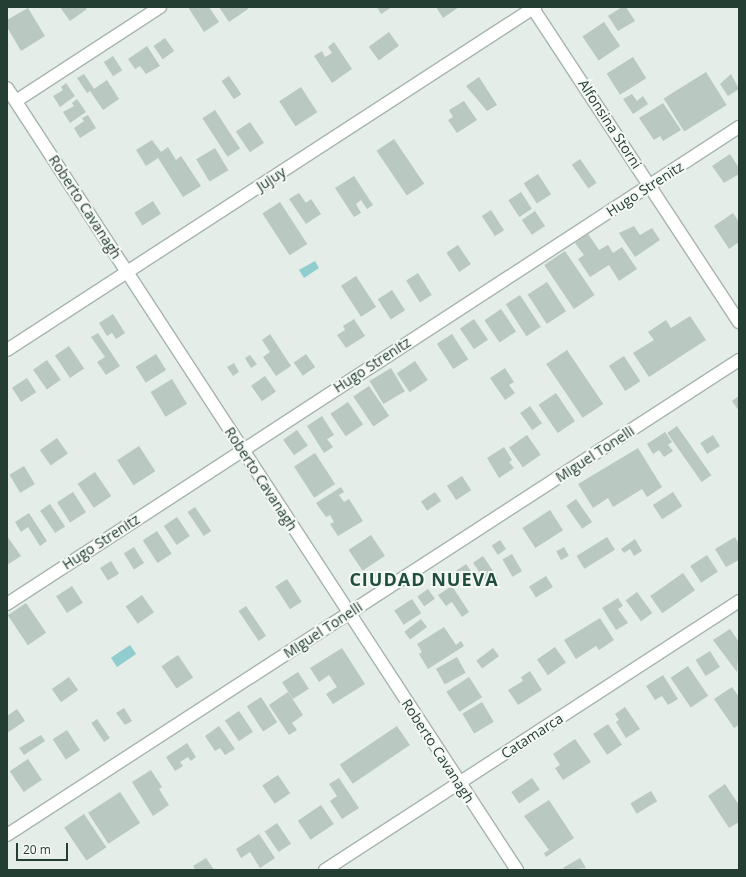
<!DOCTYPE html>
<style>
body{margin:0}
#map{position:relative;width:746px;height:877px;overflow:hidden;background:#e4ede8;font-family:"Open Sans",sans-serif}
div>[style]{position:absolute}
.water>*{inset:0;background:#8fcdcf;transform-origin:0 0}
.building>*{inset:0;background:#b9c8c1;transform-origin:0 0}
.roads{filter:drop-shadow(1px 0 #a7b5ae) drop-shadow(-1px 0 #a7b5ae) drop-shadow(0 1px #a7b5ae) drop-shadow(0 -1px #a7b5ae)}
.street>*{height:12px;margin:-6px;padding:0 6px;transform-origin:6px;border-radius:6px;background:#fff}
.secondary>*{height:12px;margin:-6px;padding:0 6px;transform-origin:6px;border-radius:6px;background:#fff}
span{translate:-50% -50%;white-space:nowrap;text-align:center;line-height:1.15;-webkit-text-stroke:4px #f5f9f6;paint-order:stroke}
.street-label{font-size:14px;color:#243e34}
.district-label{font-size:18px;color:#214f3f;font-weight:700;letter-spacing:1px}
.frame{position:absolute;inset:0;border:8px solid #243e34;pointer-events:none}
.scale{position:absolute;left:16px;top:843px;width:52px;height:18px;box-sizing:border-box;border:2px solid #243e34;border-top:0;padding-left:5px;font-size:12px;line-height:14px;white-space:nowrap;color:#243e34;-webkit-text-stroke:3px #f5f9f6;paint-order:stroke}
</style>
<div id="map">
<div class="water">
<i style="clip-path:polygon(315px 261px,319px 268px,304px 278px,299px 270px)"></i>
<i style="left:130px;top:645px;width:11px;height:23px;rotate:56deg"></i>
</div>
<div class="building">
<i style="clip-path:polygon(60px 7px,85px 7px,87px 9px,70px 21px)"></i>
<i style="clip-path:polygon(188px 7px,209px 7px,219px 22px,204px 32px)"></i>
<i style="clip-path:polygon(219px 7px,247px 7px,248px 9px,229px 22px)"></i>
<i style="clip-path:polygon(377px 7px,392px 7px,381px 14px)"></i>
<i style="clip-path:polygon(436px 7px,459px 7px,443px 18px)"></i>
<i style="clip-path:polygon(622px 7px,626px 7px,635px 21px,618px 31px,608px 16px)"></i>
<i style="clip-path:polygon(28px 8px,45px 36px,21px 51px,7px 27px,7px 20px)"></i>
<i style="left:604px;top:22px;width:29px;height:26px;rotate:56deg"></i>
<i style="left:389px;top:32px;width:17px;height:25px;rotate:54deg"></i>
<i style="left:165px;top:38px;width:16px;height:14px;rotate:55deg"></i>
<i style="clip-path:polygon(334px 42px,352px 69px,332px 83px,314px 56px,322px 51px,325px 57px,332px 53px,328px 47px)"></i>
<i style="clip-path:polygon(147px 46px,160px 66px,146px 74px,140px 66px,135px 69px,128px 59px)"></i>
<i style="left:113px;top:56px;width:17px;height:11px;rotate:57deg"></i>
<i style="left:633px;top:57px;width:25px;height:31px;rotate:58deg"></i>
<i style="left:706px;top:72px;width:39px;height:50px;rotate:58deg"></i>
<i style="clip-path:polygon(84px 74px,94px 89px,107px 80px,119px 99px,103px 110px,90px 91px,87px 93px,77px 78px)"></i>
<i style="clip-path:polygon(731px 74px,739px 89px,728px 96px,720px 84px)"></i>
<i style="left:229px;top:76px;width:22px;height:9px;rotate:56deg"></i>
<i style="clip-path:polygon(479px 77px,497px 105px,487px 111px,466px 86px)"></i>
<i style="clip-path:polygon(66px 83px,75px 96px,60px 107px,53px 96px,63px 90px,61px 87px)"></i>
<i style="left:301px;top:87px;width:30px;height:26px;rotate:57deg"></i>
<i style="clip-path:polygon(632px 94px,637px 101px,643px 96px,648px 104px,633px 114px,623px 99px)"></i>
<i style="clip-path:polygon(77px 99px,86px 112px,70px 123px,63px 112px,74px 106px,72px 103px)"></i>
<i style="clip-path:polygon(464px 101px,477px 120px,457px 133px,448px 120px,453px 117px,449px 110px)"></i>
<i style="clip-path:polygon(663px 103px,681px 130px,663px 141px,660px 136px,654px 140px,639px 118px)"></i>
<i style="left:215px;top:110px;width:46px;height:15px;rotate:57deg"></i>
<i style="clip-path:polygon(88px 115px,96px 128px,80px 138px,74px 128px,84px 121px,82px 118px)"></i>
<i style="left:250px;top:122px;width:25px;height:17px;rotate:56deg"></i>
<i style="left:394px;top:139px;width:54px;height:21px;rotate:56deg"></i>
<i style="clip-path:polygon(152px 140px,161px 152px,168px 147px,176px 160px,181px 156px,201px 186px,183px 197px,158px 158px,146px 166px,136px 150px)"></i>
<i style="left:215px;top:148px;width:26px;height:22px;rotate:59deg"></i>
<i style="clip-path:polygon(730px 154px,739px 168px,739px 174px,724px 183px,712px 166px)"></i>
<i style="left:580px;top:159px;width:29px;height:10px;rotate:55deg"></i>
<i style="left:538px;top:174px;width:24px;height:17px;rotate:57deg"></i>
<i style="clip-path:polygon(354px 176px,373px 205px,367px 209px,361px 200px,356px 204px,361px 213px,354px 217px,335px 188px)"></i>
<i style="left:521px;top:192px;width:20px;height:15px;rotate:57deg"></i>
<i style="clip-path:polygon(299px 193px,306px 203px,311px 199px,321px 214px,306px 224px,289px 199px)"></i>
<i style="left:153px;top:201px;width:15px;height:22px;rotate:58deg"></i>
<i style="left:280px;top:202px;width:50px;height:21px;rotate:57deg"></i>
<i style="left:491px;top:210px;width:24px;height:11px;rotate:57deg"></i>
<i style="left:535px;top:211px;width:18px;height:16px;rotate:56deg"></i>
<i style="clip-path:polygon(733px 213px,739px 222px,739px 242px,729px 249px,714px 226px)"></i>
<i style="clip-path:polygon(634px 226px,640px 235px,652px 228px,660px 240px,635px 257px,619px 233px)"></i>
<i style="clip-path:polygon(588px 234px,599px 250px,608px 245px,613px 253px,622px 247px,637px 269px,619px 281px,609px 265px,590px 277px,578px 259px,584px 255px,575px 243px)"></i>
<i style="left:458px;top:245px;width:23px;height:14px;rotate:56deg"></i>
<i style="left:565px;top:251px;width:53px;height:25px;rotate:56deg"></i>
<i style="left:418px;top:273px;width:26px;height:14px;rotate:58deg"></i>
<i style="left:356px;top:276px;width:37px;height:18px;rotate:57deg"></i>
<i style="left:547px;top:282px;width:35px;height:23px;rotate:57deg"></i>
<i style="left:392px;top:290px;width:24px;height:17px;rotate:57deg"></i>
<i style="left:520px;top:295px;width:38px;height:17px;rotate:57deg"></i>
<i style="left:501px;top:309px;width:27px;height:20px;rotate:56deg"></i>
<i style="clip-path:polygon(113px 314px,125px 333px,116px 339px,112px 333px,107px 336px,99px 323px)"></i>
<i style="clip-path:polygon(690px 316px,706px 340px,649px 377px,633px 353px,654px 340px,648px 332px,666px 320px,671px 328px)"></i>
<i style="clip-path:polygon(354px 319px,365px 336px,346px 348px,337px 335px,345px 330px,343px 326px)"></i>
<i style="left:474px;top:319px;width:25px;height:17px;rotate:56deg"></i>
<i style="clip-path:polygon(98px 333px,120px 366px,106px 375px,97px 362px,105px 357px,91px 337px)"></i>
<i style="clip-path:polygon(270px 334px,291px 366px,276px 376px,263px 357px,270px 352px,262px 340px)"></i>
<i style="left:452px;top:334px;width:30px;height:18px;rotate:57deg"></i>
<i style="left:69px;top:346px;width:27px;height:17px;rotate:56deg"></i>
<i style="left:567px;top:350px;width:65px;height:25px;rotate:56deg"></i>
<i style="left:156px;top:354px;width:19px;height:24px;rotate:58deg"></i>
<i style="left:306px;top:354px;width:16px;height:15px;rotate:55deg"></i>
<i style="clip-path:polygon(250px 355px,257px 364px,251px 368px,245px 358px)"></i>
<i style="left:624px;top:356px;width:30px;height:18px;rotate:57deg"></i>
<i style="left:47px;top:360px;width:24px;height:17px;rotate:55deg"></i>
<i style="left:415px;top:361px;width:23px;height:22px;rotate:56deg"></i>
<i style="clip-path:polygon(234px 363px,239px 372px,233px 376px,227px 367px)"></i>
<i style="left:391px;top:368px;width:27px;height:25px;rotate:59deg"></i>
<i style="clip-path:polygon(505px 368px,514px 382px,509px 385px,515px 393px,505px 400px,490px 378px)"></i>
<i style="left:265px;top:376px;width:19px;height:17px;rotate:55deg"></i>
<i style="left:27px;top:378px;width:17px;height:18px;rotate:57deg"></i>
<i style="left:172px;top:379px;width:29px;height:25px;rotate:59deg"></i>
<i style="left:369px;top:386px;width:36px;height:19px;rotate:56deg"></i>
<i style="left:556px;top:393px;width:34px;height:21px;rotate:56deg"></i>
<i style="clip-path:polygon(739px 396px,739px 411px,732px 401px)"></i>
<i style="left:348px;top:402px;width:27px;height:21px;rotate:56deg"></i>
<i style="left:530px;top:406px;width:21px;height:12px;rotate:55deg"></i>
<i style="clip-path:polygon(322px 416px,334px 435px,327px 439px,333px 447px,324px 453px,307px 426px)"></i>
<i style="left:677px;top:426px;width:60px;height:12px;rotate:55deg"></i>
<i style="left:297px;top:430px;width:19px;height:17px;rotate:55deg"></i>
<i style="clip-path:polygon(665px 432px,672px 442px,668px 445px,673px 451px,664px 457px,659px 450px,653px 454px,647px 444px)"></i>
<i style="left:527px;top:435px;width:24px;height:22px;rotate:55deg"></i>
<i style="left:713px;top:435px;width:13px;height:15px;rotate:58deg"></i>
<i style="left:57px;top:438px;width:19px;height:21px;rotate:55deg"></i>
<i style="left:139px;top:446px;width:30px;height:26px;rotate:57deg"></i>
<i style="clip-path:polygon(504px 447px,512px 460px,509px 462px,514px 468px,499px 478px,487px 458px)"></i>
<i style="clip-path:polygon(638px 448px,662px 487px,647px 497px,642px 489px,613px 507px,608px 498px,593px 508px,578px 484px)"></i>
<i style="left:315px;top:453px;width:37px;height:25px;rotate:57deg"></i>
<i style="left:24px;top:466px;width:21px;height:17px;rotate:59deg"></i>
<i style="left:95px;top:472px;width:29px;height:21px;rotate:56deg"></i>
<i style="left:462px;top:476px;width:17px;height:18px;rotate:57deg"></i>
<i style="clip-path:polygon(341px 487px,344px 492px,339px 495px,344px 502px,349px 499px,363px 521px,338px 536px,330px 524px,334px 522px,330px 515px,326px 517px,316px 503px)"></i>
<i style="left:73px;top:492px;width:24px;height:19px;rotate:57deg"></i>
<i style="left:435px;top:492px;width:11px;height:17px;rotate:56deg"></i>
<i style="left:673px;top:492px;width:17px;height:24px;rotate:57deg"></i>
<i style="left:576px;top:499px;width:28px;height:12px;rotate:55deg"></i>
<i style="left:50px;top:504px;width:27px;height:12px;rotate:56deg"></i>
<i style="left:195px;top:507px;width:29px;height:9px;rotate:56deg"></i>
<i style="left:550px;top:510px;width:24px;height:33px;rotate:57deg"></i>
<i style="clip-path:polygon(29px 513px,47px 541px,40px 546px,28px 527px,21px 532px,15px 522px)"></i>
<i style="left:177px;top:517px;width:23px;height:16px;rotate:56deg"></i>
<i style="left:157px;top:531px;width:27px;height:17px;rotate:57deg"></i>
<i style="left:371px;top:535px;width:25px;height:27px;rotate:56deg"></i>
<i style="clip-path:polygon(7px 536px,21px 556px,7px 565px)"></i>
<i style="left:607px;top:537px;width:15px;height:36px;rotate:58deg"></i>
<i style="clip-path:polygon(735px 537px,739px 544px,739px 560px,726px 567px,715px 549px)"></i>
<i style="clip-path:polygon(635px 539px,642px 551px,634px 556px,630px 549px,624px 553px,621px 549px)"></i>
<i style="left:500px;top:540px;width:11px;height:10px;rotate:56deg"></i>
<i style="left:134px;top:547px;width:19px;height:12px;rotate:58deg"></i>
<i style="left:564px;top:547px;width:10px;height:9px;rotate:61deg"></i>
<i style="left:512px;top:554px;width:20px;height:11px;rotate:60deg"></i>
<i style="left:707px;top:555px;width:20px;height:20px;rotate:57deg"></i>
<i style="left:483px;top:556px;width:27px;height:12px;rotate:56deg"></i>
<i style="left:111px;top:561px;width:15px;height:13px;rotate:58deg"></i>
<i style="left:466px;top:564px;width:14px;height:15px;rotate:56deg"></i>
<i style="left:683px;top:573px;width:21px;height:40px;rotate:55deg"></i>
<i style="left:546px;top:576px;width:13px;height:20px;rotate:58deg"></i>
<i style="left:287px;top:579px;width:27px;height:14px;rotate:57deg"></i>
<i style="left:72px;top:586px;width:20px;height:19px;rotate:57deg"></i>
<i style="clip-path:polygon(452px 586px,469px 612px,462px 617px,452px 602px,446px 606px,438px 595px)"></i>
<i style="left:428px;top:589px;width:12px;height:13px;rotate:55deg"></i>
<i style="left:637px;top:592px;width:26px;height:14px;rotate:54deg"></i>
<i style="left:142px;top:595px;width:21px;height:20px;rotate:55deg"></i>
<i style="clip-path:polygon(618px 598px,623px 606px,618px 609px,628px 623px,616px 630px,602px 608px)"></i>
<i style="left:412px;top:599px;width:17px;height:21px;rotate:57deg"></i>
<i style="left:26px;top:603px;width:36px;height:22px;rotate:56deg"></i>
<i style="left:246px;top:606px;width:36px;height:9px;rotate:56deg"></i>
<i style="clip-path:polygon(600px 618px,614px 640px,599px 650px,596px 646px,576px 659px,564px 640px)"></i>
<i style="left:421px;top:619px;width:10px;height:21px;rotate:53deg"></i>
<i style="clip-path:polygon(444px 627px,456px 645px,461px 641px,464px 646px,428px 669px,419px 654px,422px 652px,417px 644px)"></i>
<i style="clip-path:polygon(730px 629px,739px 642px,737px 672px,713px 640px)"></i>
<i style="left:555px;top:647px;width:19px;height:22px;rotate:55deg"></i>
<i style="clip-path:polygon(342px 648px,365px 684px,333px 704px,326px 694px,337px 687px,329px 675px,319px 682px,310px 668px)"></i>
<i style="left:493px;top:648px;width:10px;height:21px;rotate:53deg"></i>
<i style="left:710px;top:651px;width:19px;height:17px;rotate:58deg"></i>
<i style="left:178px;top:655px;width:27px;height:20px;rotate:56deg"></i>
<i style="left:457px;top:657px;width:18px;height:24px;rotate:61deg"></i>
<i style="left:688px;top:666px;width:36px;height:21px;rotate:56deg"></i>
<i style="clip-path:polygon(530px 671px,542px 690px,518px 705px,508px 690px,523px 681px,521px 677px)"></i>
<i style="left:298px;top:672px;width:20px;height:19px;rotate:57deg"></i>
<i style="clip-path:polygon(663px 675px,678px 699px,668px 705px,662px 696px,655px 700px,646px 686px)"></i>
<i style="left:69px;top:677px;width:16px;height:21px;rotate:55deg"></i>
<i style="left:469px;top:677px;width:24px;height:27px;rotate:57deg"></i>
<i style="clip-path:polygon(732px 687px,739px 697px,739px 725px,734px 728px,714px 699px)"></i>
<i style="clip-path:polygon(288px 692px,303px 715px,292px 723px,297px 730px,289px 735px,269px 705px)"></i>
<i style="left:261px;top:697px;width:30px;height:17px;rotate:57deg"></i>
<i style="left:482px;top:702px;width:23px;height:23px;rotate:59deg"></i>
<i style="clip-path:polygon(625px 707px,640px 729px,626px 738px,616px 722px,619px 720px,615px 714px)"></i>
<i style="clip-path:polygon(124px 708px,132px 721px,125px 725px,116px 713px)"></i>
<i style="clip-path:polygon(17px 709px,25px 721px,7px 733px,7px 716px)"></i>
<i style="left:239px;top:711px;width:25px;height:17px;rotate:56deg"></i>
<i style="left:97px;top:719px;width:23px;height:7px;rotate:56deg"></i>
<i style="left:608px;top:724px;width:25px;height:18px;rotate:56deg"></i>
<i style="clip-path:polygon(219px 726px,235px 749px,225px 755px,220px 748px,215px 751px,205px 736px)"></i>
<i style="left:397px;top:726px;width:23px;height:69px;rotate:56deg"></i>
<i style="left:67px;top:730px;width:24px;height:17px;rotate:57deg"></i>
<i style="clip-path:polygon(41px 735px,45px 741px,24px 755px,19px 748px)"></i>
<i style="clip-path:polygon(575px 739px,591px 762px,563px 780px,555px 768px,560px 765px,553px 754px)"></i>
<i style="clip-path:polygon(187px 743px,196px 757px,191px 761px,188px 757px,180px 762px,183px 766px,175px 771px,166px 757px)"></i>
<i style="left:28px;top:759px;width:25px;height:22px;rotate:56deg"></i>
<i style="clip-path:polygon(151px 770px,162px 787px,159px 789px,169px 805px,153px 816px,132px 782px)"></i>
<i style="left:278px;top:775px;width:22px;height:19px;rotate:56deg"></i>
<i style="clip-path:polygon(339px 778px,359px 808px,342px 819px,330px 801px,337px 796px,329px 784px)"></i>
<i style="left:532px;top:778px;width:14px;height:25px;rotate:56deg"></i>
<i style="clip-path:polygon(725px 784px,739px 805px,739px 822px,729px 828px,708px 796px)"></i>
<i style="left:651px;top:791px;width:12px;height:24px;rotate:59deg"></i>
<i style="left:120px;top:792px;width:37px;height:38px;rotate:57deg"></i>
<i style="clip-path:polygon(549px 800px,574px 838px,546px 857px,544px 853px,549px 850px,524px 816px)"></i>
<i style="left:321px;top:805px;width:23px;height:28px;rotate:56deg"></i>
<i style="left:84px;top:814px;width:40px;height:24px;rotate:56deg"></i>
<i style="left:277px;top:823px;width:25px;height:15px;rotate:56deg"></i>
<i style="clip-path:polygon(259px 834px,275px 858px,260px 868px,250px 852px,241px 858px,236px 849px)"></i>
<i style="clip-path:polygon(206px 858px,214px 870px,196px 870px,193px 866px)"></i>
<i style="clip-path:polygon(580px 858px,586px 868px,565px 870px,563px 868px)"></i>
</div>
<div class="roads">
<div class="street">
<i style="left:532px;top:7px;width:377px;rotate:56.7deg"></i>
<i style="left:16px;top:101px;width:172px;rotate:-33.1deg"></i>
<i style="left:7px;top:604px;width:874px;rotate:-33.09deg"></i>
<i style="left:7px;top:835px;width:873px;rotate:-32.98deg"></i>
<i style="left:325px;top:870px;width:494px;rotate:-33deg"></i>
</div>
<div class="secondary">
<i style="left:7px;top:88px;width:934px;rotate:56.89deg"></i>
<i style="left:7px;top:350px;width:630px;rotate:-33.01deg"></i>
</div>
</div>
<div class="street-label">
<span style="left:610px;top:124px;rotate:57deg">Alfonsina Storni</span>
<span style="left:271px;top:179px;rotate:-33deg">Jujuy</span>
<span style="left:645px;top:189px;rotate:-33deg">Hugo Strenitz</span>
<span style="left:85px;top:207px;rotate:57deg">Roberto Cavanagh</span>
<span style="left:372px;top:365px;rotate:-33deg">Hugo Strenitz</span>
<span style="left:595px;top:454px;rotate:-33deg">Miguel Tonelli</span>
<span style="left:261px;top:479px;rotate:57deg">Roberto Cavanagh</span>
<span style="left:101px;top:542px;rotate:-33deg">Hugo Strenitz</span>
<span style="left:323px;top:630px;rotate:-33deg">Miguel Tonelli</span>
<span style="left:532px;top:736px;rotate:-33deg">Catamarca</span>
<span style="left:438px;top:751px;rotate:57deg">Roberto Cavanagh</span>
</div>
<div class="district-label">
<span style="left:424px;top:579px">CIUDAD NUEVA</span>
</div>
<div class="frame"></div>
<div class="scale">20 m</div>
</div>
